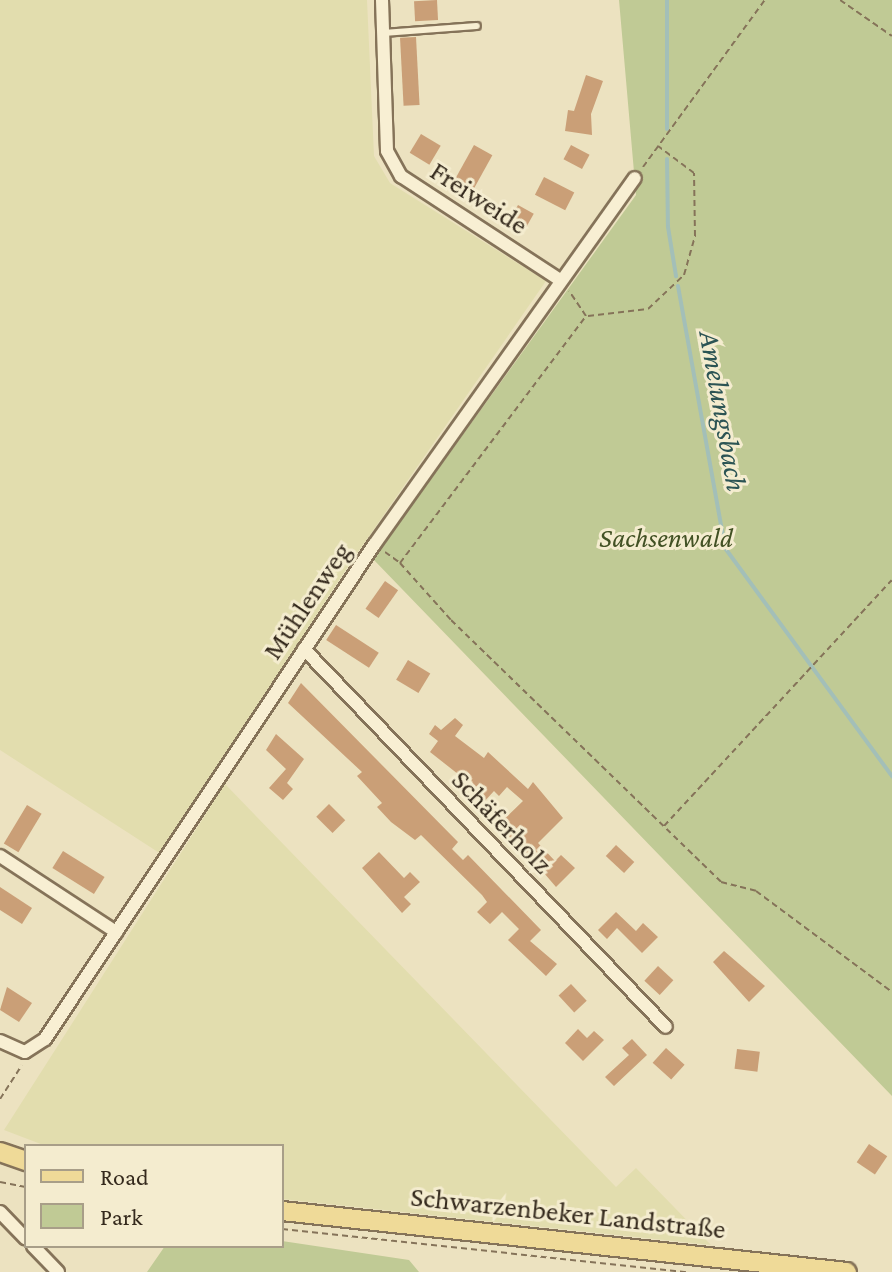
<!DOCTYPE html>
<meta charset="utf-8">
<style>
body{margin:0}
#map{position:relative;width:892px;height:1272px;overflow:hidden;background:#ece2c0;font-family:"Crimson Pro",serif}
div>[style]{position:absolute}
.farmland>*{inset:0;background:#e2ddae}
.green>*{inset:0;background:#c0ca95}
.stream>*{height:4px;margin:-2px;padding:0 2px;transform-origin:2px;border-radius:2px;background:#a3bfb8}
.building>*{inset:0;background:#ca9f77;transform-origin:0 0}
.path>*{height:2px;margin-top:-1px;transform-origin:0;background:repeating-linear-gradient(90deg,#857359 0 6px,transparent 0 10px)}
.roads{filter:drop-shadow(2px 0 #857359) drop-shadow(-2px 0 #857359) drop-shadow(0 2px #857359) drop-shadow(0 -2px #857359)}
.service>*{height:6px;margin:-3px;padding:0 3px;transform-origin:3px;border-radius:3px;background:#f8efd3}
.minor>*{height:12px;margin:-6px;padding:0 6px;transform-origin:6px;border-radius:6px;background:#f8efd3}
.primary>*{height:18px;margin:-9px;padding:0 9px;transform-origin:9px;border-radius:9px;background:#efda98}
span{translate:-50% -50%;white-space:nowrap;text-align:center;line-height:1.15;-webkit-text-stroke:6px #f4eccf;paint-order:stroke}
.street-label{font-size:28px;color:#352a1d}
.park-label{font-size:28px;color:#425124;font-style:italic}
.water-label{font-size:30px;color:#2c5454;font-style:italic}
.legend{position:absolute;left:24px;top:1144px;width:260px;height:104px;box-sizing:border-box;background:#f4eccf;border:2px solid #a89e88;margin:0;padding:10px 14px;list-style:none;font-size:24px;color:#352a1d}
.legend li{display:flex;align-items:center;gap:16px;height:40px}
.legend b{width:40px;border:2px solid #a89e88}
</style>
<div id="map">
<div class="farmland">
<i style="clip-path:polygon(0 0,367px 0,374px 156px,390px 183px,546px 281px,349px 565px,161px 854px,0 750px)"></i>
<i style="clip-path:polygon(225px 784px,616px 1187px,636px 1168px,711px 1245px,282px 1199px,282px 1146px,46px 1146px,4px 1130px)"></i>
</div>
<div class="green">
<i style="clip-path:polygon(619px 0,892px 0,892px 1096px,373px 559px,636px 195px)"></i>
<i style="clip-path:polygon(282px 1241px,409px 1260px,419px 1272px,147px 1272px,165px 1246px,282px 1246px)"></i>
</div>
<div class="stream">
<i style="left:667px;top:0;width:129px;rotate:90deg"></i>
<i style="left:667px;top:159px;width:68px;rotate:89.2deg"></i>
<i style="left:668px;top:227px;width:50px;rotate:80.7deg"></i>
<i style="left:678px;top:286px;width:266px;rotate:79.8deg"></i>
<i style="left:725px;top:548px;width:283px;rotate:53.8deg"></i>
</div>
<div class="building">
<i style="left:437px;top:0;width:20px;height:23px;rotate:87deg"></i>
<i style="left:416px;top:37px;width:68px;height:16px;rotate:87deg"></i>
<i style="clip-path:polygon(586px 75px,603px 81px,591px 114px,592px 135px,565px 131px,568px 110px,574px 111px)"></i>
<i style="left:421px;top:134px;width:23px;height:22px;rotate:31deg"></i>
<i style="left:474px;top:145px;width:21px;height:40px;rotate:29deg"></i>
<i style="left:571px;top:145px;width:21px;height:16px;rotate:28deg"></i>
<i style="left:544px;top:177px;width:34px;height:20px;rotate:27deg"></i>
<i style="left:518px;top:205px;width:18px;height:17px;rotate:29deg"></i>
<i style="left:385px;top:581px;width:16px;height:34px;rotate:35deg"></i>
<i style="left:336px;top:625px;width:51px;height:18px;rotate:33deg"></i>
<i style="left:408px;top:660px;width:26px;height:23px;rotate:31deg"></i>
<i style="clip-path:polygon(301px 683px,458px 842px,452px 849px,463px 860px,468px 855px,541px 930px,530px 941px,557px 964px,546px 976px,508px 940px,519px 929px,502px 912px,490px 924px,477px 912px,487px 902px,482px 895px,421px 835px,415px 840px,391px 822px,377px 807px,382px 803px,357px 776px,362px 772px,288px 703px)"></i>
<i style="clip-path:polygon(455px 718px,463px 725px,455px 736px,484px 758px,488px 752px,528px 789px,533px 782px,563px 818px,538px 843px,555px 861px,561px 855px,575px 868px,556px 887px,514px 838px,511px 841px,497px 826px,523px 801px,507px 787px,499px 796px,494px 791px,482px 804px,472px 795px,477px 789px,430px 752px,438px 741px,429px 734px,435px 725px,441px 730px)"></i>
<i style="clip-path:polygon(276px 734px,304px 759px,287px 783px,293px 789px,283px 800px,269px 788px,286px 769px,266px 750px)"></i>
<i style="left:329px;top:804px;width:23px;height:18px;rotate:45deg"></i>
<i style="left:27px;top:805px;width:17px;height:45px;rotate:31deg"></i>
<i style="left:616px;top:845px;width:25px;height:15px;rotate:43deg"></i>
<i style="left:63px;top:851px;width:49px;height:20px;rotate:32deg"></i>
<i style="clip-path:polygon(379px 852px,404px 878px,410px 872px,420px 882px,404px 897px,411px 904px,402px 913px,362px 868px)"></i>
<i style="clip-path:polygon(0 887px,32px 908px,22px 924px,0 910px)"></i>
<i style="clip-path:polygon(616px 912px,636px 931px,643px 923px,658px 937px,642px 953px,617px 928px,607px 939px,598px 930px)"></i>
<i style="clip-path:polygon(724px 951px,765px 986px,749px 1002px,713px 962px)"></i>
<i style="left:658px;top:966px;width:21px;height:20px;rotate:43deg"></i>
<i style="left:571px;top:984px;width:23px;height:17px;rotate:47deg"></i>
<i style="clip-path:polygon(7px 987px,32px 1003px,19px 1022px,0 1010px)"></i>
<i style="clip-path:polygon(578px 1029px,587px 1038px,594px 1031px,604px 1040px,583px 1061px,565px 1043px)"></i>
<i style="clip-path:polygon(632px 1039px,647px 1055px,614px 1086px,605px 1077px,629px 1055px,622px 1048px)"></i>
<i style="left:666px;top:1048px;width:25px;height:20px;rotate:42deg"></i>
<i style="left:737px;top:1049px;width:23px;height:20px;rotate:7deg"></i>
<i style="left:869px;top:1144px;width:22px;height:22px;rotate:34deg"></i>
</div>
<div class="path">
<i style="left:840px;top:0;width:63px;rotate:34.7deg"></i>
<i style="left:643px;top:167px;width:207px;rotate:-53.9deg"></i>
<i style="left:588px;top:316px;width:60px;rotate:-6.7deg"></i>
<i style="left:648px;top:309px;width:50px;rotate:-43.4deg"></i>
<i style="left:684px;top:275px;width:41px;rotate:-74.2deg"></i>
<i style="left:695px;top:236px;width:63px;rotate:-90.9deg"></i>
<i style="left:694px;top:173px;width:45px;rotate:-143.1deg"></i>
<i style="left:385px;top:552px;width:19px;rotate:36deg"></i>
<i style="left:400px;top:563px;width:309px;rotate:-53deg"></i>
<i style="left:586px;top:316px;width:30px;rotate:-124deg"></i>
<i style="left:400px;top:563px;width:76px;rotate:48.2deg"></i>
<i style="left:451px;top:620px;width:376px;rotate:44.1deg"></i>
<i style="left:721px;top:882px;width:36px;rotate:14deg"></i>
<i style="left:756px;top:891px;width:169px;rotate:36.6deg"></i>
<i style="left:664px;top:826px;width:335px;rotate:-47.2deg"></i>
<i style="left:0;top:1099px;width:40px;rotate:-57.1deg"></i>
<i style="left:0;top:1182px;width:26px;rotate:11deg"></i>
<i style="left:282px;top:1229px;width:407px;rotate:6.1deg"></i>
</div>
<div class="roads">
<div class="service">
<i style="left:383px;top:33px;width:94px;rotate:-4.3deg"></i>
</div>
<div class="minor">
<i style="left:382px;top:0;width:151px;rotate:88.1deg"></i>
<i style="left:387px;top:151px;width:29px;rotate:61deg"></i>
<i style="left:401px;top:176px;width:190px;rotate:33.2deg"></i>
<i style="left:304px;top:649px;width:523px;rotate:46.24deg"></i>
<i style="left:0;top:856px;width:139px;rotate:33.2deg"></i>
<i style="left:0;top:1041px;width:27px;rotate:24deg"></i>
<i style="left:25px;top:1052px;width:24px;rotate:-33deg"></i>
<i style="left:45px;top:1039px;width:594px;rotate:-56.34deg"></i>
<i style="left:374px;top:545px;width:450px;rotate:-54.6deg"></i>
<i style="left:0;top:1212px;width:37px;rotate:46deg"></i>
<i style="left:33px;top:1246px;width:36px;rotate:46deg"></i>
</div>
<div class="primary">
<i style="left:0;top:1152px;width:28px;rotate:19deg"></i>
<i style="left:282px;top:1211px;width:568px;rotate:6.16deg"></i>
</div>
</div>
<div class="street-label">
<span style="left:479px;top:198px;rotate:33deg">Freiweide</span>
<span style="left:307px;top:601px;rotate:-56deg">Mühlenweg</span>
<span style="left:502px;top:822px;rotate:46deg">Schäferholz</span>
<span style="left:568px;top:1213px;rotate:6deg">Schwarzenbeker Landstraße</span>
</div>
<div class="park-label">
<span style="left:666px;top:538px">Sachsenwald</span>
</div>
<div class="water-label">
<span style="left:723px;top:411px;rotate:80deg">Amelungsbach</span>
</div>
<ul class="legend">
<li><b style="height:10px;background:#efda98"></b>Road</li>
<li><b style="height:22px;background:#c0ca95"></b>Park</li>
</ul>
</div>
